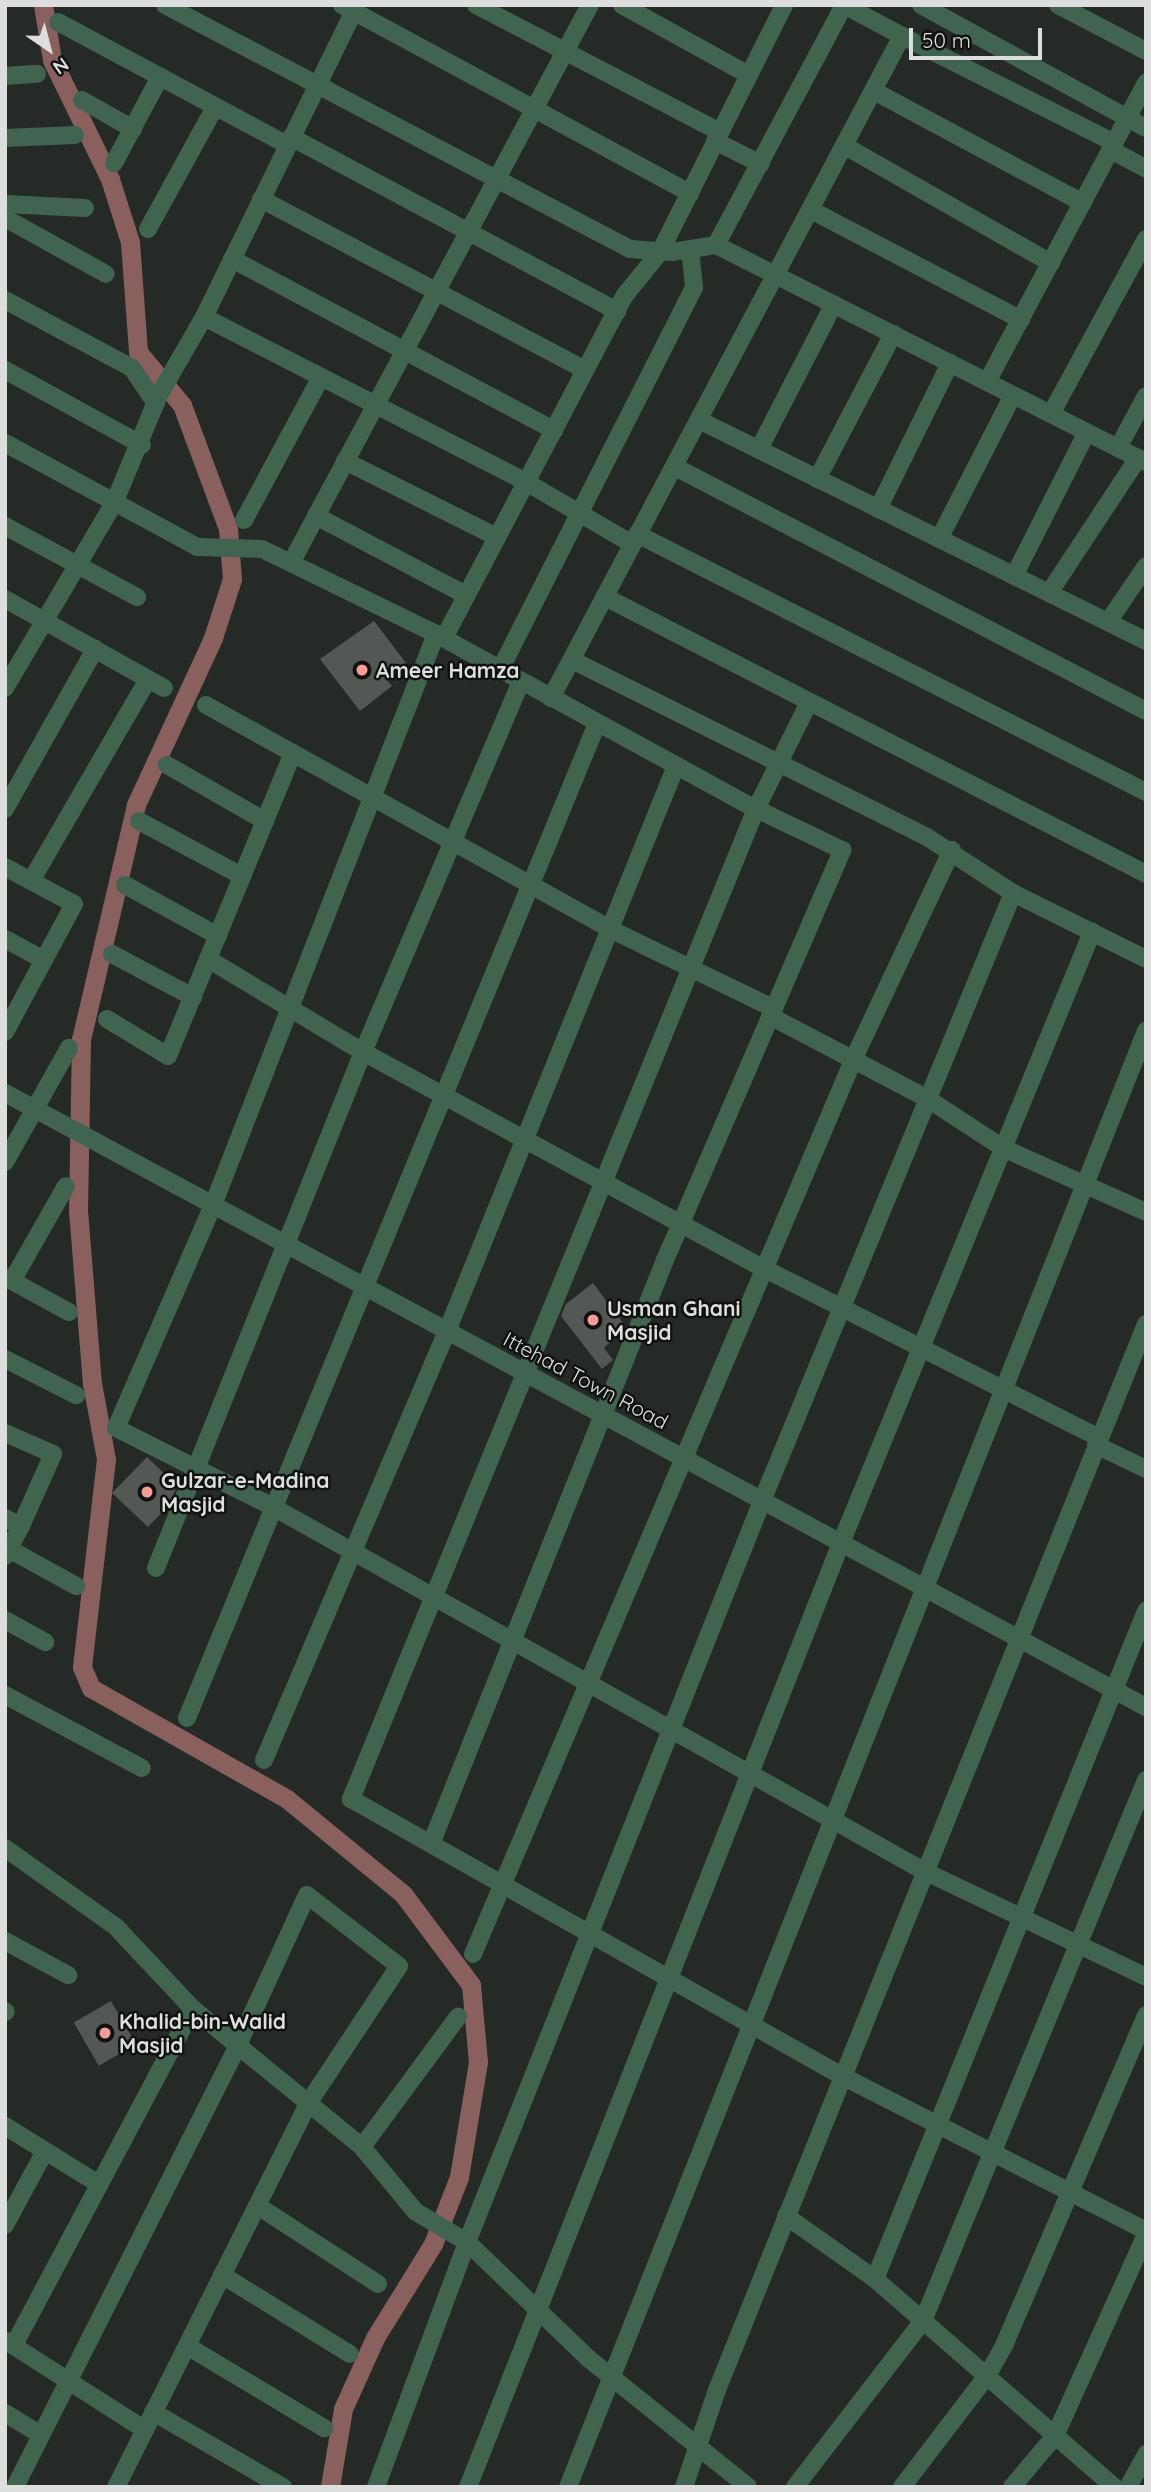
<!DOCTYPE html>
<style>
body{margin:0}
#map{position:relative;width:1151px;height:2492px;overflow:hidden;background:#252a27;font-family:Quicksand,sans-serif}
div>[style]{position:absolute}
.canal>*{height:19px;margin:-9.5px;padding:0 9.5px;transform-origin:9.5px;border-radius:9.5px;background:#89605d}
.building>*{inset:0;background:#535855;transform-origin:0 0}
.minor>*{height:18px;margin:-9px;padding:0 9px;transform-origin:9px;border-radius:9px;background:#416450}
.dots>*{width:19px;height:19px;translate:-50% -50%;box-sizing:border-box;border:4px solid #101210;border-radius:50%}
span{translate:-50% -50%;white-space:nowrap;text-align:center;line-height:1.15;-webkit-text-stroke:5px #101210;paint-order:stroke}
.poi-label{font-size:21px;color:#dcdfdd;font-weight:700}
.left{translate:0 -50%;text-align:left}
.street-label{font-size:21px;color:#dcdfdd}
.frame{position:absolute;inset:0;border:7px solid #dcdfdd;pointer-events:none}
.north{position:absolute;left:14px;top:14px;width:70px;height:70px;-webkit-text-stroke:5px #101210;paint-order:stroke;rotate:145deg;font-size:19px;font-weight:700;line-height:28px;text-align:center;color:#dcdfdd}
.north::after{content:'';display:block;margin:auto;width:24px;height:32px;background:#dcdfdd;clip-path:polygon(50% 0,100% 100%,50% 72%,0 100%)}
.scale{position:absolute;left:909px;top:28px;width:133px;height:32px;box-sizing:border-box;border:4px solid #dcdfdd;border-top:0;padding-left:9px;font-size:21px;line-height:24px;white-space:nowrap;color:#dcdfdd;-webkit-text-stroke:5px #101210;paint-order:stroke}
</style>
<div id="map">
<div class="canal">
<i style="left:43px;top:5px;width:56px;rotate:80.7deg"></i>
<i style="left:52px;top:60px;width:132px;rotate:64deg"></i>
<i style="left:110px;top:179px;width:66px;rotate:72.4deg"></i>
<i style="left:130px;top:242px;width:110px;rotate:85.8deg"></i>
<i style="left:138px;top:352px;width:69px;rotate:50.3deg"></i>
<i style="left:182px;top:405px;width:132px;rotate:69.6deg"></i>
<i style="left:228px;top:529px;width:50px;rotate:85.4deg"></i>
<i style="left:232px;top:579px;width:62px;rotate:107.9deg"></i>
<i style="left:213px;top:638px;width:184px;rotate:114.8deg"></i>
<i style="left:136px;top:805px;width:240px;rotate:103.2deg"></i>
<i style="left:81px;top:1039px;width:171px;rotate:91deg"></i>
<i style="left:78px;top:1210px;width:174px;rotate:85.4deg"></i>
<i style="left:92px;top:1383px;width:77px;rotate:79.6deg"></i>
<i style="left:106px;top:1459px;width:209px;rotate:96.6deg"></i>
<i style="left:82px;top:1667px;width:23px;rotate:67deg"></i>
<i style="left:91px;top:1688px;width:225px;rotate:29.5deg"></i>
<i style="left:287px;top:1799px;width:150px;rotate:39.3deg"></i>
<i style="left:403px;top:1894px;width:114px;rotate:53.2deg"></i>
<i style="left:471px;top:1985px;width:77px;rotate:84.8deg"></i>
<i style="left:478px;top:2062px;width:117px;rotate:99.4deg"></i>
<i style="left:459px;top:2177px;width:72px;rotate:111.2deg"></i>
<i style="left:433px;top:2244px;width:110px;rotate:121.7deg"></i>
<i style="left:375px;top:2338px;width:78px;rotate:114.3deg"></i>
<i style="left:343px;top:2409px;width:79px;rotate:99.5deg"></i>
</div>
<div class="building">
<i style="clip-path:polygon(374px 621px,406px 663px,385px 678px,392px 686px,360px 711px,320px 659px)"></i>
<i style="clip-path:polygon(593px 1283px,626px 1327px,604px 1348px,613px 1360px,602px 1369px,561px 1316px,566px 1304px)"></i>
<i style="clip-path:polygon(147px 1457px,177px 1486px,168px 1506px,148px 1527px,112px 1493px)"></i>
<i style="left:111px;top:2001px;width:50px;height:43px;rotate:60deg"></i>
</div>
<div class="minor">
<i style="left:165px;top:5px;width:525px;rotate:27.69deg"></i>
<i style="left:630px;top:249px;width:42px;rotate:4.1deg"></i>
<i style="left:672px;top:252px;width:45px;rotate:-9deg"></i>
<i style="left:716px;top:245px;width:482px;rotate:26.8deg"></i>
<i style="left:342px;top:5px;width:396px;rotate:28.4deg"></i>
<i style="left:476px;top:5px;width:275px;rotate:27.5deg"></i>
<i style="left:622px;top:5px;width:145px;rotate:28.9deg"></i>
<i style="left:921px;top:5px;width:256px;rotate:28.7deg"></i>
<i style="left:1058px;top:5px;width:99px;rotate:27.6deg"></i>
<i style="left:58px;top:22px;width:260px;rotate:28.2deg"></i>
<i style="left:902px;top:36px;width:238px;rotate:26.7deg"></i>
<i style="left:5px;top:76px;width:32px;rotate:-4deg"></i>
<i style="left:874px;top:91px;width:237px;rotate:28.2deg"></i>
<i style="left:82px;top:100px;width:59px;rotate:29.6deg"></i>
<i style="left:291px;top:137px;width:370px;rotate:28.1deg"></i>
<i style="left:5px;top:138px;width:70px;rotate:-2.5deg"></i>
<i style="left:715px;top:141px;width:51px;rotate:26.6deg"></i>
<i style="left:845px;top:146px;width:237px;rotate:29.6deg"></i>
<i style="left:1111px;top:150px;width:40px;rotate:28deg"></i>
<i style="left:114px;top:163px;width:98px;rotate:-61.9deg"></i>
<i style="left:261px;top:199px;width:366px;rotate:27.8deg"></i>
<i style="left:5px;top:204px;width:80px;rotate:2.9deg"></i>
<i style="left:811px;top:210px;width:237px;rotate:27.6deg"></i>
<i style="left:5px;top:218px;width:115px;rotate:29deg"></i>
<i style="left:148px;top:229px;width:139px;rotate:-61.2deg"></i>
<i style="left:716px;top:245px;width:272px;rotate:-61.9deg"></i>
<i style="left:232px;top:259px;width:365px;rotate:28deg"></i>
<i style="left:5px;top:300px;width:144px;rotate:28.2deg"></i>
<i style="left:132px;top:368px;width:43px;rotate:56.3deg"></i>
<i style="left:204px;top:317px;width:362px;rotate:27.1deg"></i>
<i style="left:526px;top:482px;width:123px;rotate:30.3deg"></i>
<i style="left:5px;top:370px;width:156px;rotate:28.7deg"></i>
<i style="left:987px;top:382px;width:339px;rotate:-62deg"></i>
<i style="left:1051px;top:414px;width:199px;rotate:-61.5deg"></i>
<i style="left:699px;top:420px;width:499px;rotate:26.3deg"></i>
<i style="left:5px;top:443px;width:218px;rotate:28.4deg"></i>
<i style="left:197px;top:547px;width:65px;rotate:1.8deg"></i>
<i style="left:262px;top:549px;width:194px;rotate:26deg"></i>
<i style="left:436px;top:634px;width:365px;rotate:28.7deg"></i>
<i style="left:756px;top:809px;width:1070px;rotate:112.25deg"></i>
<i style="left:351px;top:1799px;width:564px;rotate:29.43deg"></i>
<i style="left:842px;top:2076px;width:341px;rotate:27deg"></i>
<i style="left:1118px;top:448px;width:59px;rotate:-61.7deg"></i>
<i style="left:759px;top:449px;width:163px;rotate:-62.7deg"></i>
<i style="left:345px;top:461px;width:170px;rotate:26.6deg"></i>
<i style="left:675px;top:467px;width:530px;rotate:27.39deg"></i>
<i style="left:817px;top:479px;width:164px;rotate:-62.3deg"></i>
<i style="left:878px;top:509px;width:163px;rotate:-63.7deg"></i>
<i style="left:316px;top:516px;width:170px;rotate:27.8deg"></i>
<i style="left:244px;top:520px;width:162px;rotate:-61.7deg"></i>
<i style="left:5px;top:526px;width:150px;rotate:28.3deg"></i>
<i style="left:637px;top:534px;width:571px;rotate:26.88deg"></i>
<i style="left:939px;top:539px;width:162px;rotate:-62.8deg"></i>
<i style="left:291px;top:563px;width:633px;rotate:-61.82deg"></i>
<i style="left:1014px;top:576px;width:161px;rotate:-63.1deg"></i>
<i style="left:1049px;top:593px;width:162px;rotate:-56.6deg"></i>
<i style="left:605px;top:597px;width:608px;rotate:27.11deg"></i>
<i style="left:5px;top:599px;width:182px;rotate:29.2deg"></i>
<i style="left:1108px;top:622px;width:68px;rotate:-55.8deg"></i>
<i style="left:436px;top:634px;width:613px;rotate:111.33deg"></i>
<i style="left:213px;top:1205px;width:243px;rotate:113.5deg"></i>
<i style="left:116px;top:1428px;width:176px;rotate:26.7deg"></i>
<i style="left:273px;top:1507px;width:746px;rotate:29.21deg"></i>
<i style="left:924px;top:1871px;width:246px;rotate:25.5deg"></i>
<i style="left:444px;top:638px;width:388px;rotate:-62.2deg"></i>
<i style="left:625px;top:295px;width:55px;rotate:-50.9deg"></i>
<i style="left:660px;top:252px;width:276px;rotate:-63.3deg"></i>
<i style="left:572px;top:660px;width:397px;rotate:26.5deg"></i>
<i style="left:927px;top:837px;width:103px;rotate:33.1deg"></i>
<i style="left:1013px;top:893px;width:148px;rotate:26.4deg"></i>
<i style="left:500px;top:670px;width:429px;rotate:-63.1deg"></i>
<i style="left:694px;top:287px;width:38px;rotate:-96deg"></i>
<i style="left:5px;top:688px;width:217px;rotate:-59.5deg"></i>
<i style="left:115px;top:501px;width:115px;rotate:-67.5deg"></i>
<i style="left:159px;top:395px;width:90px;rotate:-60deg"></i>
<i style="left:204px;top:317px;width:347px;rotate:-63.9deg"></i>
<i style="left:551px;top:698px;width:749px;rotate:-62.07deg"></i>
<i style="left:902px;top:36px;width:66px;rotate:-151.9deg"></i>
<i style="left:206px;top:705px;width:462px;rotate:29deg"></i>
<i style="left:610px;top:929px;width:181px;rotate:25.9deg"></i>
<i style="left:167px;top:765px;width:113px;rotate:29.7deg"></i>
<i style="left:5px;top:809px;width:184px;rotate:-60.6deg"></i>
<i style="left:139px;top:821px;width:117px;rotate:28.1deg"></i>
<i style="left:5px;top:867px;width:78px;rotate:28.2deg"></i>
<i style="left:74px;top:904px;width:145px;rotate:118.3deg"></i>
<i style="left:31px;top:881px;width:233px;rotate:-59.9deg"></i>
<i style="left:125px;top:885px;width:106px;rotate:28.7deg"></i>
<i style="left:5px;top:939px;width:44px;rotate:28.3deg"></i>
<i style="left:112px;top:954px;width:92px;rotate:28deg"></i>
<i style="left:208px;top:959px;width:181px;rotate:31deg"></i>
<i style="left:363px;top:1052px;width:402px;rotate:-66.9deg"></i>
<i style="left:770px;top:1016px;width:178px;rotate:27.7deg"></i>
<i style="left:928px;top:1099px;width:90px;rotate:33.2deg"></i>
<i style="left:1003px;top:1148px;width:157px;rotate:24.1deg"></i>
<i style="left:107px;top:1019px;width:71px;rotate:31.2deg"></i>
<i style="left:168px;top:1056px;width:328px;rotate:-67.6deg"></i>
<i style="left:5px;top:1093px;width:1296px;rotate:28.29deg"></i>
<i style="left:5px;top:1162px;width:131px;rotate:-60.7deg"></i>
<i style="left:5px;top:1277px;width:73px;rotate:28.7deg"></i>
<i style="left:12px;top:1281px;width:109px;rotate:-60.4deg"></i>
<i style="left:5px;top:1359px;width:80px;rotate:26.9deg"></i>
<i style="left:5px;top:1433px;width:52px;rotate:23.6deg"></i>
<i style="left:53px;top:1454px;width:79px;rotate:114deg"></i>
<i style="left:1096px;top:1445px;width:55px;rotate:25.6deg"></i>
<i style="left:5px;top:1518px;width:18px;rotate:27deg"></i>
<i style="left:21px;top:1526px;width:34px;rotate:118deg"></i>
<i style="left:9px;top:1549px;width:77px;rotate:28.9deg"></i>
<i style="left:156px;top:1568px;width:556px;rotate:-68.14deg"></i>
<i style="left:363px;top:1052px;width:455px;rotate:28.4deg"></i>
<i style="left:763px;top:1268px;width:377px;rotate:26.8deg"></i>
<i style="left:5px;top:1620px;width:46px;rotate:28.8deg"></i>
<i style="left:5px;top:1695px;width:155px;rotate:28.1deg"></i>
<i style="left:187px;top:1718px;width:1075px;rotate:-67.59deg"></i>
<i style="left:264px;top:1760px;width:466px;rotate:-66.9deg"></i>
<i style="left:447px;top:1331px;width:610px;rotate:-67.94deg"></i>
<i style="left:431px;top:1844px;width:629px;rotate:-68.16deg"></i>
<i style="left:665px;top:1260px;width:447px;rotate:-66.6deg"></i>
<i style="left:842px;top:850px;width:95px;rotate:-154.5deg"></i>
<i style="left:756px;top:809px;width:119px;rotate:-63.6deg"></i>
<i style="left:5px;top:1848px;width:136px;rotate:35.4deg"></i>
<i style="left:116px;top:1927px;width:112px;rotate:46.8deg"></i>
<i style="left:193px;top:2009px;width:218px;rotate:39.2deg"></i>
<i style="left:362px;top:2147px;width:85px;rotate:50.3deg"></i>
<i style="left:416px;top:2212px;width:59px;rotate:30.5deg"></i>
<i style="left:467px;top:2242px;width:169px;rotate:43.8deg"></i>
<i style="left:589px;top:2359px;width:204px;rotate:38.8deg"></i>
<i style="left:5px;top:1941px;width:72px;rotate:28.4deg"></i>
<i style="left:473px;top:1954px;width:974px;rotate:-66.96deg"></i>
<i style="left:854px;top:1058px;width:230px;rotate:-64.8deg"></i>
<i style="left:5px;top:2011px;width:1px;rotate:45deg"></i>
<i style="left:5px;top:2126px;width:108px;rotate:31.8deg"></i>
<i style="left:362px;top:2147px;width:162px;rotate:-53.6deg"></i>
<i style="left:258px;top:2206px;width:143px;rotate:33deg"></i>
<i style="left:786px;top:2216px;width:109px;rotate:35.3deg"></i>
<i style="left:875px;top:2279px;width:317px;rotate:41deg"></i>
<i style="left:5px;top:2225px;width:84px;rotate:-61.6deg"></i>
<i style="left:222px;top:2275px;width:150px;rotate:31.7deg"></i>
<i style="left:875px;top:2279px;width:721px;rotate:-67.92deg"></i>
<i style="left:6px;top:2341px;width:165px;rotate:32.6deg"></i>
<i style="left:14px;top:2345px;width:381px;rotate:-62deg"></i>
<i style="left:187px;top:2346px;width:160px;rotate:30.9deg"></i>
<i style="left:153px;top:2412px;width:150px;rotate:30deg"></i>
<i style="left:5px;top:2413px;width:42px;rotate:31.4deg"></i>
<i style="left:15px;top:2487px;width:495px;rotate:-63.2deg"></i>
<i style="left:238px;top:2045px;width:165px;rotate:-65.3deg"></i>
<i style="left:307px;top:1895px;width:116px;rotate:37.7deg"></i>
<i style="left:399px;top:1966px;width:163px;rotate:123.5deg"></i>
<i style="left:309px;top:2102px;width:431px;rotate:116.6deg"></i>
<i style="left:376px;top:2487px;width:261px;rotate:-69.6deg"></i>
<i style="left:467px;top:2242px;width:798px;rotate:-68.29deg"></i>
<i style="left:762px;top:1501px;width:658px;rotate:-67.57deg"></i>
<i style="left:468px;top:2487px;width:1015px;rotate:-68.44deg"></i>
<i style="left:841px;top:1543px;width:661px;rotate:-67.67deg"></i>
<i style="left:568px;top:2487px;width:1567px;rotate:-68.35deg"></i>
<i style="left:684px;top:2487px;width:102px;rotate:-71.2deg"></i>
<i style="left:717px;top:2390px;width:1149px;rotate:-68.08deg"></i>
<i style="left:795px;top:2487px;width:210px;rotate:-52.4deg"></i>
<i style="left:923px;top:2321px;width:585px;rotate:-67.6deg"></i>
<i style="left:902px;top:2487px;width:140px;rotate:-52.6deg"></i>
<i style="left:987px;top:2376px;width:38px;rotate:-61deg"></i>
<i style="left:1005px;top:2343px;width:357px;rotate:-66.7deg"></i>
<i style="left:1012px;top:2487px;width:67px;rotate:-49.9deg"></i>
<i style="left:1055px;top:2436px;width:222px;rotate:-65.7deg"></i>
<i style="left:1128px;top:2487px;width:38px;rotate:-61deg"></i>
</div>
<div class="dots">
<i style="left:362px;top:670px;background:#f59c96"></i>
<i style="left:593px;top:1320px;background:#f59c96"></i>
<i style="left:147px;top:1492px;background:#f59c96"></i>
<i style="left:105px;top:2033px;background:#f59c96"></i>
</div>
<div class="poi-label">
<span class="left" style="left:376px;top:670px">Ameer Hamza</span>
<span class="left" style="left:607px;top:1320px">Usman Ghani<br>Masjid</span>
<span class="left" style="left:161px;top:1492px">Gulzar-e-Madina<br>Masjid</span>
<span class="left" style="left:119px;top:2033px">Khalid-bin-Walid<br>Masjid</span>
</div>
<div class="street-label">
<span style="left:586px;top:1380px;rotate:28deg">Ittehad Town Road</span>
</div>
<div class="frame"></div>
<div class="north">N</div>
<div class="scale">50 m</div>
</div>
